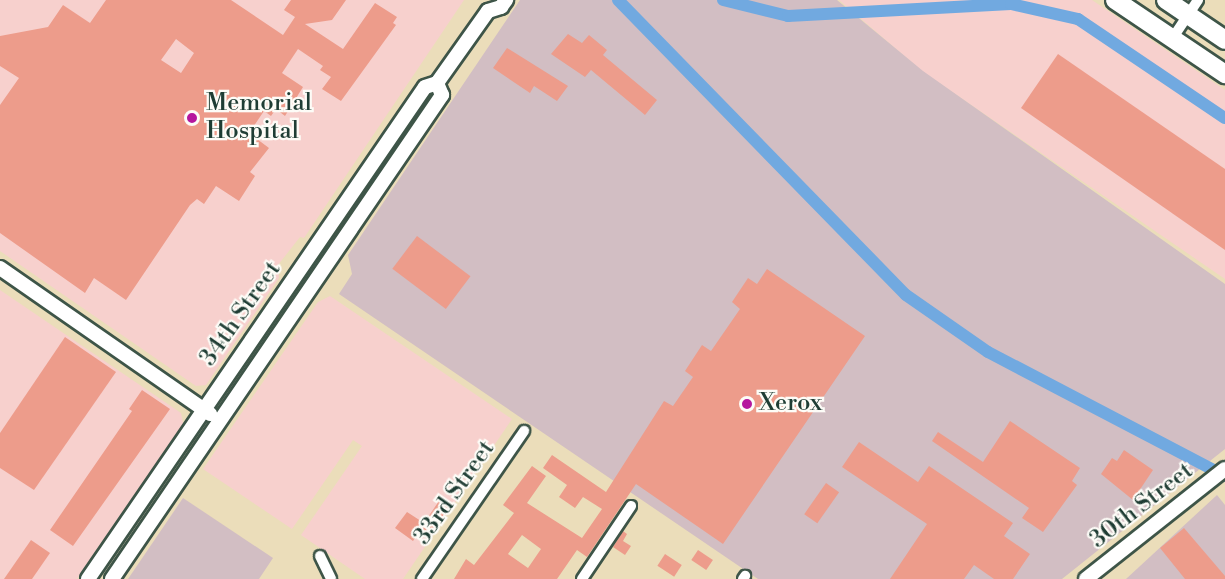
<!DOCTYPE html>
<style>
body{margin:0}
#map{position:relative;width:1225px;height:579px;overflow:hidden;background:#ebddba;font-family:"Libre Bodoni",serif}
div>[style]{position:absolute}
.built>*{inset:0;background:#f7d0cd}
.industrial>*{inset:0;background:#d2bec3}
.canal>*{height:12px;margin:-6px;padding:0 6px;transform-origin:6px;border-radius:6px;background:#71a9e0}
.building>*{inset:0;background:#ed9c8b;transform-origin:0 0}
.roads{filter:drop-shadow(2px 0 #3e5548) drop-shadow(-2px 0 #3e5548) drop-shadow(0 2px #3e5548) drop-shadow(0 -2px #3e5548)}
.minor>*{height:10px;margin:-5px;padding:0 5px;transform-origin:5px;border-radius:5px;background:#fff}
.tertiary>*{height:14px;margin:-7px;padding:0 7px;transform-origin:7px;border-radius:7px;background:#fff}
.primary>*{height:18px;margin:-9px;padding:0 9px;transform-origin:9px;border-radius:9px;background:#fff}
.dots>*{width:16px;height:16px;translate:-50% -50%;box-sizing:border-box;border:3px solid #fdfcf7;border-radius:50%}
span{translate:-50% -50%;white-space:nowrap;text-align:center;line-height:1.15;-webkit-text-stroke:4.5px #fdfcf7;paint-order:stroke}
.poi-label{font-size:24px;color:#1f3d34}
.left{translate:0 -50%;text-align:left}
.street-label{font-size:24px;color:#1f3d34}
</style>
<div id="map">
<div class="built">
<i style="clip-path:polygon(0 0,464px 0,304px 238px,300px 237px,278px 265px,279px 278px,206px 385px,196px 386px,0 251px)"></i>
<i style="clip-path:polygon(839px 0,1092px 0,1225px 90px,1225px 279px,923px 72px)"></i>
<i style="clip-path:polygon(0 290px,181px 413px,184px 428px,77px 579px,0 579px)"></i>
<i style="clip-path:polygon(330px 296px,512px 419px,403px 579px,365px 579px,301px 535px,362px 446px,353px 440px,292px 529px,203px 469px,318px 302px)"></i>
</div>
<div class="industrial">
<i style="clip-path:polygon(520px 0,837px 0,923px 71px,1225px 284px,1225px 449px,1062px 579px,758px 579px,339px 294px,352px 274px,348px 255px)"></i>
<i style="clip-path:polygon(1217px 495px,1225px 505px,1225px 579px,1126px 579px)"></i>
<i style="clip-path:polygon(183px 498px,273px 558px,259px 579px,128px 579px)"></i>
</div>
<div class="canal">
<i style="left:618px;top:0;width:412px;rotate:45.7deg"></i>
<i style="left:906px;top:295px;width:100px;rotate:34.8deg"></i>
<i style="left:988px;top:352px;width:267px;rotate:27.6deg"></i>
<i style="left:723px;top:0;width:67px;rotate:13.8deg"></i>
<i style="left:788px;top:16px;width:223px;rotate:-3.1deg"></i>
<i style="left:1011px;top:4px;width:69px;rotate:12.6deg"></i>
<i style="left:1078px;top:19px;width:177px;rotate:34deg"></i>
</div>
<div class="building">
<i style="clip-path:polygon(evenodd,106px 0,231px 0,283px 35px,295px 17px,284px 10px,291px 0,346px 0,332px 20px,305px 24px,343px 49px,375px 3px,397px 17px,393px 23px,396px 25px,341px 101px,322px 89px,331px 77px,320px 70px,323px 66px,298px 49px,282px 73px,303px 87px,285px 116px,276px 109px,271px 116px,264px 111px,249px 133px,269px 148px,250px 172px,255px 176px,239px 201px,216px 186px,204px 204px,197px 199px,190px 205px,126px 300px,94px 278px,85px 293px,0 233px,0 105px,19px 78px,0 66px,0 36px,48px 27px,63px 5px,90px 23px,106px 0,176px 39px,194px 53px,181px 73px,161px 60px,176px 39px)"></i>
<i style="clip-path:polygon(568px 34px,582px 43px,589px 35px,607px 50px,603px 55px,657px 100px,645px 115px,591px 70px,585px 77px,551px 54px)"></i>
<i style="clip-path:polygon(507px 48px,568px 86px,557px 101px,534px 86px,530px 93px,493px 68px)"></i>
<i style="clip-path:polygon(1058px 54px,1225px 169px,1225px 250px,1021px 108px)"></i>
<i style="left:417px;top:236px;width:67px;height:41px;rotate:37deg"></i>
<i style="clip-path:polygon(evenodd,767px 269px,865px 336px,723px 544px,636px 484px,587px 557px,577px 550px,557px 579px,454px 579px,466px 559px,474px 565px,514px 513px,503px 505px,532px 466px,546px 476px,527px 503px,582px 538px,602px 509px,583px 497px,575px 508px,559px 497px,567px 485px,543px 468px,552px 455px,606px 492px,664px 401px,673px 406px,693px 377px,685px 371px,702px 345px,711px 351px,740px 309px,732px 302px,748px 278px,757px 284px,767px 269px,522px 535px,541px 549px,528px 568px,508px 554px,522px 535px)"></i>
<i style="clip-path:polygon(65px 337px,116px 372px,34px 490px,0 468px,0 433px)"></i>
<i style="clip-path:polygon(142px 390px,170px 409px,73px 546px,50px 530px,132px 411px,129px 409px)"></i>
<i style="clip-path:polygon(1010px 421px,1080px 468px,1072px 481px,1077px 485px,1043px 532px,1022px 518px,1029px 508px,932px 441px,938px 432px,983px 462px)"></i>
<i style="clip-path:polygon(859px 442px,918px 482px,929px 466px,1013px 523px,1004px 536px,1030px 554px,1013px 579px,994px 579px,974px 565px,964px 579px,890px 579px,927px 524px,842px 467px)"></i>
<i style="clip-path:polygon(1124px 450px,1153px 470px,1133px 500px,1101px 474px,1112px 458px,1117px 461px)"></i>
<i style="left:826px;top:483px;width:16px;height:38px;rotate:35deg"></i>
<i style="clip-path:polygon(439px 501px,449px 508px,428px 534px,421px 529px,413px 541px,395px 528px,407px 512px,424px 523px)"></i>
<i style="clip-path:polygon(1184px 528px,1225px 576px,1225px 579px,1185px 579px,1160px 548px)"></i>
<i style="clip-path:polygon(623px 531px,627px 534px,623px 541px,631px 546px,625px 555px,613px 547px)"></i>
<i style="clip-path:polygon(31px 540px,50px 553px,32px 579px,4px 579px)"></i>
<i style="left:698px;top:550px;width:18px;height:12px;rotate:34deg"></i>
<i style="left:665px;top:554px;width:20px;height:14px;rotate:33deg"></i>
</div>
<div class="roads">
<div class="minor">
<i style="left:1172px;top:39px;width:47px;rotate:-56.3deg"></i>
<i style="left:320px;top:556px;width:25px;rotate:64deg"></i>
<i style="left:422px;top:579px;width:180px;rotate:-55.4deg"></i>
<i style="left:582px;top:579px;width:88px;rotate:-56.1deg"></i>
<i style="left:743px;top:579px;width:4px;rotate:-56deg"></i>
</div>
<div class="tertiary">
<i style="left:0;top:268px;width:256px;rotate:34.8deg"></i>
<i style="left:88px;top:579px;width:596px;rotate:-55.59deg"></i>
<i style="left:425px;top:87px;width:13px;rotate:-18deg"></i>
<i style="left:437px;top:83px;width:88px;rotate:-54.7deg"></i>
<i style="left:488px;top:11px;width:14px;rotate:-17deg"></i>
<i style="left:501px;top:7px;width:9px;rotate:-54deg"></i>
<i style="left:112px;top:579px;width:586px;rotate:-55.71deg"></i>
<i style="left:442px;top:95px;width:13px;rotate:-113deg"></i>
<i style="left:1086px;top:579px;width:177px;rotate:-38.4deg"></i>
</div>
<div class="primary">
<i style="left:1115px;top:0;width:133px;rotate:33.9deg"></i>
<i style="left:1166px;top:0;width:71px;rotate:34.1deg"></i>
</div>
</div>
<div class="dots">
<i style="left:192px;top:118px;background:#b5179e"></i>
<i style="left:747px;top:404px;background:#b5179e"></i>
</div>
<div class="poi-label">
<span class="left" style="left:206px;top:118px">Memorial<br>Hospital</span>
<span class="left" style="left:759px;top:404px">Xerox</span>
</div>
<div class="street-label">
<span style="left:241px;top:314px;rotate:-55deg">34th Street</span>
<span style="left:455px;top:493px;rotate:-55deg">33rd Street</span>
<span style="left:1142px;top:506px;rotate:-38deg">30th Street</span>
</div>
</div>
